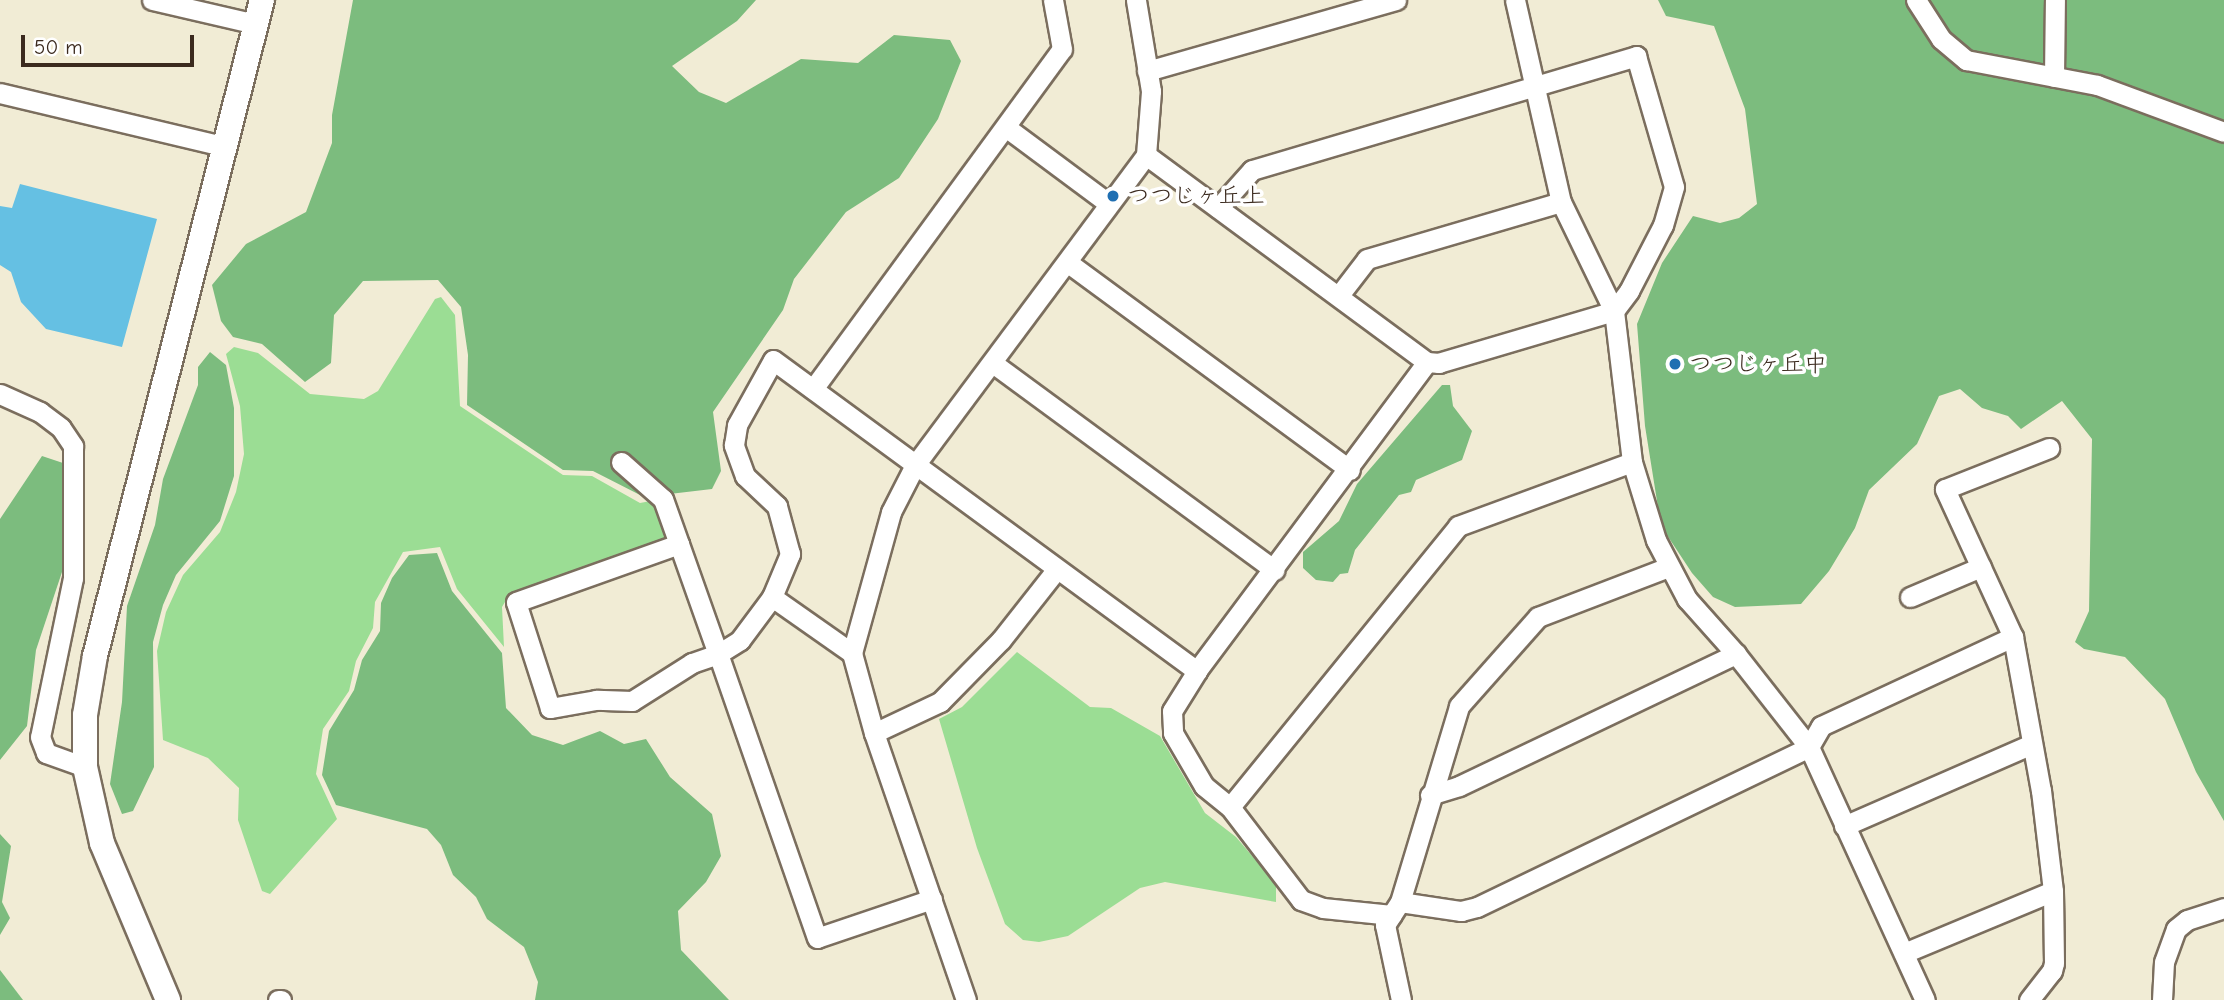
<!DOCTYPE html>
<meta charset="utf-8">
<style>
body{margin:0}
#map{position:relative;width:2224px;height:1000px;overflow:hidden;background:#f1ecd5;font-family:"Comic Neue","Klee One",sans-serif}
div>[style]{position:absolute}
.green>*{inset:0;background:#9bdd94}
.forest>*{inset:0;background:#7cbc7e}
.water>*{inset:0;background:#65c0e3}
.roads{filter:drop-shadow(2px 0 #7b6e5e) drop-shadow(-2px 0 #7b6e5e) drop-shadow(0 2px #7b6e5e) drop-shadow(0 -2px #7b6e5e)}
.minor>*{height:19px;margin:-9.5px;padding:0 9.5px;transform-origin:9.5px;border-radius:9.5px;background:#fff}
.tertiary>*{height:24px;margin:-12px;padding:0 12px;transform-origin:12px;border-radius:12px;background:#fff}
.dots>*{width:19px;height:19px;translate:-50% -50%;box-sizing:border-box;border:4px solid #fff;border-radius:50%}
span{translate:-50% -50%;white-space:nowrap;text-align:center;line-height:1.15;-webkit-text-stroke:7px #fff;paint-order:stroke}
.poi-label{font-size:23px;color:#3b2a1e}
.left{translate:0 -50%;text-align:left}
.scale{position:absolute;left:21px;top:35px;width:173px;height:32px;box-sizing:border-box;border:4px solid #3b2a1e;border-top:0;padding-left:9px;font-size:21px;line-height:24px;white-space:nowrap;color:#3b2a1e;-webkit-text-stroke:5px #fff;paint-order:stroke}
</style>
<div id="map">
<div class="green">
<i style="clip-path:polygon(441px 297px,455px 315px,460px 406px,563px 475px,592px 476px,640px 503px,656px 500px,668px 541px,508px 597px,502px 607px,504px 647px,457px 589px,440px 547px,403px 552px,375px 602px,373px 628px,356px 661px,349px 691px,323px 729px,316px 774px,337px 819px,270px 894px,262px 891px,238px 820px,239px 788px,208px 758px,163px 740px,157px 651px,166px 612px,183px 575px,220px 532px,236px 492px,244px 454px,240px 406px,226px 354px,234px 347px,258px 353px,310px 394px,364px 399px,378px 391px,435px 299px)"></i>
<i style="clip-path:polygon(1017px 652px,1090px 707px,1111px 708px,1160px 736px,1205px 813px,1236px 837px,1276px 884px,1276px 902px,1165px 882px,1140px 888px,1068px 936px,1039px 942px,1023px 940px,1005px 924px,977px 848px,939px 719px,962px 707px)"></i>
</div>
<div class="forest">
<i style="clip-path:polygon(353px 0,756px 0,737px 21px,672px 66px,699px 92px,726px 103px,801px 59px,858px 63px,894px 35px,950px 40px,961px 61px,938px 119px,899px 178px,846px 212px,794px 279px,783px 310px,713px 412px,721px 471px,712px 489px,644px 497px,593px 471px,563px 470px,467px 405px,468px 355px,461px 307px,438px 280px,363px 281px,334px 315px,331px 363px,305px 382px,262px 344px,233px 337px,221px 321px,212px 285px,246px 244px,306px 212px,332px 143px,332px 115px)"></i>
<i style="clip-path:polygon(1658px 0,2224px 0,2224px 821px,2196px 772px,2165px 699px,2125px 657px,2084px 649px,2075px 642px,2089px 611px,2092px 439px,2062px 401px,2021px 429px,2008px 416px,1982px 408px,1960px 389px,1939px 396px,1917px 444px,1869px 490px,1855px 528px,1829px 571px,1801px 604px,1735px 607px,1713px 597px,1692px 573px,1661px 526px,1645px 426px,1637px 324px,1662px 263px,1693px 216px,1720px 223px,1739px 218px,1757px 204px,1745px 109px,1714px 26px,1666px 16px)"></i>
<i style="clip-path:polygon(210px 352px,226px 365px,234px 408px,234px 476px,220px 521px,176px 575px,163px 605px,153px 642px,154px 767px,133px 811px,122px 814px,110px 784px,122px 702px,127px 606px,155px 525px,163px 479px,198px 385px,198px 367px)"></i>
<i style="clip-path:polygon(1442px 385px,1450px 385px,1453px 406px,1472px 431px,1462px 460px,1416px 480px,1411px 492px,1399px 495px,1355px 550px,1348px 573px,1340px 574px,1333px 582px,1316px 580px,1303px 568px,1303px 552px,1339px 521px,1357px 484px)"></i>
<i style="clip-path:polygon(42px 456px,63px 463px,62px 572px,36px 650px,27px 726px,0 760px,0 519px)"></i>
<i style="clip-path:polygon(437px 553px,452px 591px,502px 653px,506px 708px,532px 735px,563px 745px,600px 731px,624px 744px,646px 739px,670px 777px,712px 814px,721px 856px,706px 882px,678px 911px,681px 950px,729px 1000px,535px 1000px,538px 982px,524px 947px,487px 919px,476px 897px,453px 875px,441px 845px,427px 829px,336px 805px,322px 775px,329px 731px,354px 690px,362px 660px,380px 631px,381px 603px,392px 578px,409px 555px)"></i>
<i style="clip-path:polygon(0 834px,11px 846px,2px 902px,10px 918px,0 935px)"></i>
<i style="clip-path:polygon(0 970px,23px 1000px,0 1000px)"></i>
</div>
<div class="water">
<i style="clip-path:polygon(20px 184px,157px 219px,122px 347px,46px 329px,21px 302px,11px 272px,0 265px,0 206px,12px 208px)"></i>
</div>
<div class="roads">
<div class="minor">
<i style="left:152px;top:0;width:107px;rotate:13deg"></i>
<i style="left:1515px;top:0;width:207px;rotate:77.2deg"></i>
<i style="left:1561px;top:202px;width:121px;rotate:64.1deg"></i>
<i style="left:1614px;top:311px;width:152px;rotate:83.2deg"></i>
<i style="left:1632px;top:462px;width:82px;rotate:72.9deg"></i>
<i style="left:1656px;top:540px;width:67px;rotate:62.3deg"></i>
<i style="left:1687px;top:599px;width:74px;rotate:48.3deg"></i>
<i style="left:1736px;top:654px;width:118px;rotate:51.9deg"></i>
<i style="left:1809px;top:747px;width:278px;rotate:65.4deg"></i>
<i style="left:1916px;top:0;width:46px;rotate:57.3deg"></i>
<i style="left:1941px;top:39px;width:33px;rotate:40deg"></i>
<i style="left:1966px;top:60px;width:133px;rotate:10.8deg"></i>
<i style="left:2097px;top:85px;width:135px;rotate:20.3deg"></i>
<i style="left:1147px;top:71px;width:259px;rotate:-15.9deg"></i>
<i style="left:2054px;top:77px;width:77px;rotate:-89.3deg"></i>
<i style="left:0;top:93px;width:229px;rotate:13.4deg"></i>
<i style="left:1007px;top:128px;width:126px;rotate:36.6deg"></i>
<i style="left:1146px;top:155px;width:349px;rotate:36.4deg"></i>
<i style="left:1218px;top:208px;width:51px;rotate:-48.2deg"></i>
<i style="left:1252px;top:170px;width:401px;rotate:-16.5deg"></i>
<i style="left:1636px;top:56px;width:136px;rotate:73.8deg"></i>
<i style="left:1674px;top:187px;width:40px;rotate:106deg"></i>
<i style="left:1663px;top:225px;width:74px;rotate:117.3deg"></i>
<i style="left:1629px;top:291px;width:25px;rotate:127deg"></i>
<i style="left:1614px;top:311px;width:183px;rotate:163.5deg"></i>
<i style="left:1439px;top:363px;width:12px;rotate:-175deg"></i>
<i style="left:1427px;top:362px;width:385px;rotate:126.7deg"></i>
<i style="left:1197px;top:671px;width:47px;rotate:122deg"></i>
<i style="left:1172px;top:711px;width:22px;rotate:87deg"></i>
<i style="left:1173px;top:733px;width:61px;rotate:59.7deg"></i>
<i style="left:1204px;top:786px;width:33px;rotate:39deg"></i>
<i style="left:1230px;top:807px;width:362px;rotate:-50.9deg"></i>
<i style="left:1458px;top:526px;width:185px;rotate:-20.2deg"></i>
<i style="left:1067px;top:262px;width:351px;rotate:36.3deg"></i>
<i style="left:1340px;top:294px;width:44px;rotate:-52.4deg"></i>
<i style="left:1367px;top:259px;width:202px;rotate:-16.4deg"></i>
<i style="left:994px;top:364px;width:348px;rotate:36.3deg"></i>
<i style="left:813px;top:389px;width:421px;rotate:-53.8deg"></i>
<i style="left:1062px;top:49px;width:50px;rotate:-100.4deg"></i>
<i style="left:0;top:394px;width:44px;rotate:24.2deg"></i>
<i style="left:40px;top:412px;width:26px;rotate:37deg"></i>
<i style="left:61px;top:428px;width:22px;rotate:56deg"></i>
<i style="left:73px;top:446px;width:132px;rotate:90deg"></i>
<i style="left:73px;top:578px;width:162px;rotate:101.7deg"></i>
<i style="left:40px;top:737px;width:17px;rotate:69deg"></i>
<i style="left:46px;top:753px;width:41px;rotate:19.7deg"></i>
<i style="left:621px;top:462px;width:56px;rotate:41.4deg"></i>
<i style="left:663px;top:499px;width:48px;rotate:70.4deg"></i>
<i style="left:772px;top:597px;width:98px;rotate:35deg"></i>
<i style="left:1910px;top:597px;width:77px;rotate:-22.9deg"></i>
<i style="left:874px;top:733px;width:73px;rotate:-25.2deg"></i>
<i style="left:940px;top:702px;width:87px;rotate:-45.5deg"></i>
<i style="left:1001px;top:640px;width:89px;rotate:-51.8deg"></i>
<i style="left:1430px;top:795px;width:30px;rotate:-17deg"></i>
<i style="left:1459px;top:786px;width:307px;rotate:-25.5deg"></i>
<i style="left:1230px;top:807px;width:117px;rotate:52.6deg"></i>
<i style="left:1301px;top:900px;width:23px;rotate:20deg"></i>
<i style="left:1323px;top:908px;width:69px;rotate:5.8deg"></i>
<i style="left:1844px;top:826px;width:205px;rotate:-23.6deg"></i>
<i style="left:932px;top:899px;width:121px;rotate:161.3deg"></i>
<i style="left:817px;top:938px;width:301px;rotate:-109.2deg"></i>
<i style="left:718px;top:654px;width:28px;rotate:161deg"></i>
<i style="left:692px;top:663px;width:71px;rotate:147.7deg"></i>
<i style="left:632px;top:701px;width:36px;rotate:-178deg"></i>
<i style="left:596px;top:700px;width:47px;rotate:170.1deg"></i>
<i style="left:550px;top:708px;width:111px;rotate:-107.8deg"></i>
<i style="left:516px;top:602px;width:173px;rotate:-19.6deg"></i>
<i style="left:679px;top:544px;width:117px;rotate:70.5deg"></i>
<i style="left:718px;top:654px;width:26px;rotate:-32deg"></i>
<i style="left:740px;top:640px;width:54px;rotate:-53.3deg"></i>
<i style="left:772px;top:597px;width:47px;rotate:-67.3deg"></i>
<i style="left:790px;top:554px;width:50px;rotate:-105.2deg"></i>
<i style="left:777px;top:506px;width:44px;rotate:-136.8deg"></i>
<i style="left:745px;top:476px;width:33px;rotate:-110deg"></i>
<i style="left:734px;top:445px;width:20px;rotate:-81deg"></i>
<i style="left:737px;top:425px;width:74px;rotate:-61deg"></i>
<i style="left:773px;top:360px;width:526px;rotate:36.26deg"></i>
<i style="left:1400px;top:902px;width:62px;rotate:8.4deg"></i>
<i style="left:1461px;top:911px;width:16px;rotate:-14deg"></i>
<i style="left:1477px;top:907px;width:369px;rotate:-25.7deg"></i>
<i style="left:1809px;top:747px;width:24px;rotate:-60deg"></i>
<i style="left:1821px;top:726px;width:212px;rotate:-24.9deg"></i>
<i style="left:1904px;top:953px;width:161px;rotate:-22.6deg"></i>
<i style="left:278px;top:1000px;width:3px"></i>
<i style="left:966px;top:1000px;width:282px;rotate:-109deg"></i>
<i style="left:874px;top:733px;width:83px;rotate:-105.4deg"></i>
<i style="left:852px;top:653px;width:146px;rotate:-74.5deg"></i>
<i style="left:891px;top:512px;width:53px;rotate:-62.9deg"></i>
<i style="left:915px;top:465px;width:387px;rotate:-53.3deg"></i>
<i style="left:1146px;top:155px;width:64px;rotate:-85.5deg"></i>
<i style="left:1151px;top:91px;width:92px;rotate:-99.4deg"></i>
<i style="left:1401px;top:1000px;width:77px;rotate:-102deg"></i>
<i style="left:1385px;top:925px;width:27px;rotate:-57deg"></i>
<i style="left:1400px;top:902px;width:205px;rotate:-73.2deg"></i>
<i style="left:1459px;top:706px;width:119px;rotate:-48.4deg"></i>
<i style="left:1538px;top:617px;width:139px;rotate:-21deg"></i>
<i style="left:2029px;top:1000px;width:37px;rotate:-52deg"></i>
<i style="left:2052px;top:971px;width:8px;rotate:-76deg"></i>
<i style="left:2054px;top:963px;width:72px;rotate:-90.8deg"></i>
<i style="left:2053px;top:891px;width:101px;rotate:-96.8deg"></i>
<i style="left:2041px;top:791px;width:157px;rotate:-100.3deg"></i>
<i style="left:2013px;top:637px;width:163px;rotate:-114.7deg"></i>
<i style="left:1945px;top:489px;width:112px;rotate:-21.5deg"></i>
<i style="left:2162px;top:1000px;width:38px;rotate:-87deg"></i>
<i style="left:2164px;top:962px;width:35px;rotate:-70deg"></i>
<i style="left:2176px;top:929px;width:14px;rotate:-39deg"></i>
<i style="left:2187px;top:920px;width:39px;rotate:-18deg"></i>
</div>
<div class="tertiary">
<i style="left:168px;top:1000px;width:170px;rotate:-112.8deg"></i>
<i style="left:102px;top:843px;width:78px;rotate:-102.6deg"></i>
<i style="left:85px;top:767px;width:52px;rotate:-90deg"></i>
<i style="left:85px;top:715px;width:60px;rotate:-80.4deg"></i>
<i style="left:95px;top:656px;width:677px;rotate:-75.72deg"></i>
</div>
</div>
<div class="dots">
<i style="left:1113px;top:196px;background:#1f6fb2"></i>
<i style="left:1675px;top:364px;background:#1f6fb2"></i>
</div>
<div class="poi-label">
<span class="left" style="left:1127px;top:196px">つつじヶ丘上</span>
<span class="left" style="left:1689px;top:364px">つつじヶ丘中</span>
</div>
<div class="scale">50 m</div>
</div>
